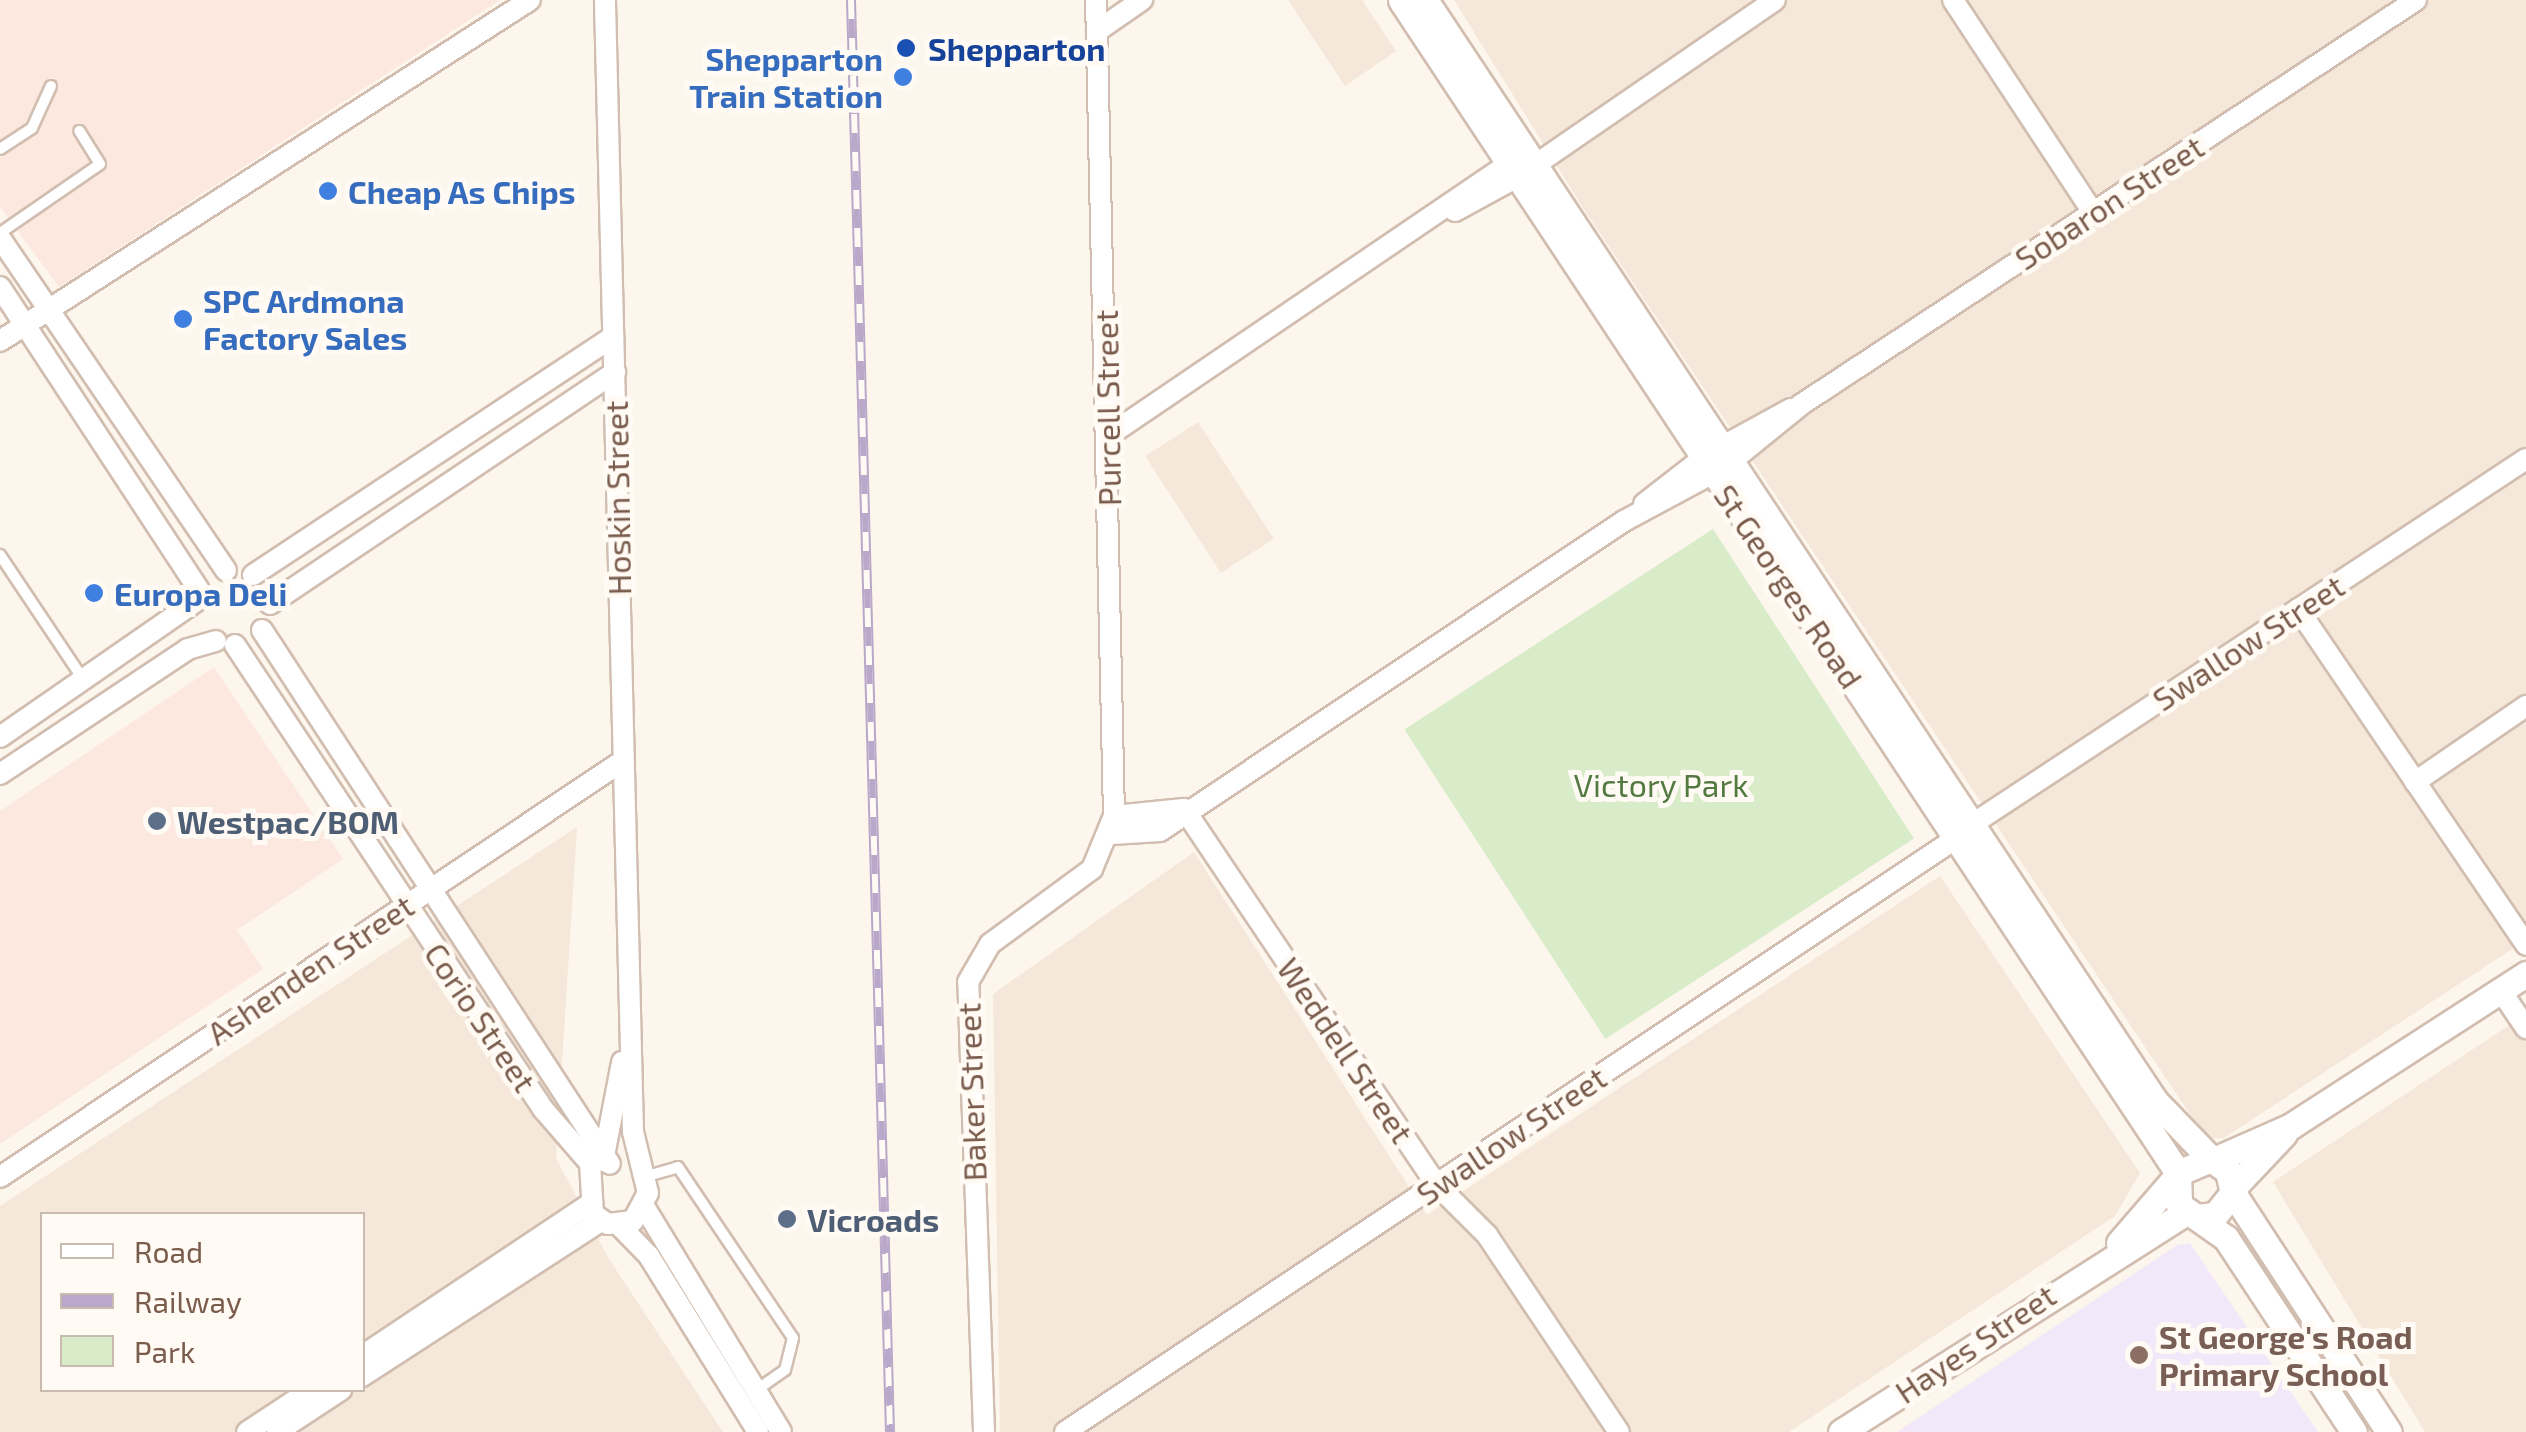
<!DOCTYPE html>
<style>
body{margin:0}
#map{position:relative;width:2526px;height:1432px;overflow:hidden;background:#fdf6ec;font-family:"Exo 2",sans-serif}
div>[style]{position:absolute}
.residential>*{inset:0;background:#f5e8da;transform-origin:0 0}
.commercial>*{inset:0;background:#fde8e0}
.education>*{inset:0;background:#f3e8fa}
.green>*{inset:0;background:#d8ecc9;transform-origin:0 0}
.roads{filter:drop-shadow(2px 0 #d1beb0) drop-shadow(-2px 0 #d1beb0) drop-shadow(0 2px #d1beb0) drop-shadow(0 -2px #d1beb0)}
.service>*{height:10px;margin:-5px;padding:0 5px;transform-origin:5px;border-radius:5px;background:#fff}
.minor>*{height:20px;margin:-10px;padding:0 10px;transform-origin:10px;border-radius:10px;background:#fff}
.tertiary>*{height:25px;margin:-12.5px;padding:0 12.5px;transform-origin:12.5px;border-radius:12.5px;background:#fff}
.rail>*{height:10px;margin-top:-5px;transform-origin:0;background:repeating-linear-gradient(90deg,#fffaf3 0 19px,#b9a8c9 0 38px);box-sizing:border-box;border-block:2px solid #b9a8c9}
.dots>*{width:28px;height:28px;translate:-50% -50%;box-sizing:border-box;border:5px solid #fffaf3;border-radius:50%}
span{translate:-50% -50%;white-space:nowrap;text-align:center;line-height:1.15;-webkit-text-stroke:10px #fffaf3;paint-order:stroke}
.transit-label{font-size:32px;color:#164399;font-weight:700}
.left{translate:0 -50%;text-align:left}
.shop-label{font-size:32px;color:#366cbe;font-weight:700}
.right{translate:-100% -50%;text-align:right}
.street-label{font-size:32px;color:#7a5c4d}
.park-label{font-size:32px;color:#537a41}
.service-label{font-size:32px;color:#4e5e75;font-weight:700}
.education-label{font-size:32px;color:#785e54;font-weight:700}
.legend{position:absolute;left:40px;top:1212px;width:325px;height:180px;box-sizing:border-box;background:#fffaf3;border:2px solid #cabbb1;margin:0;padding:12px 18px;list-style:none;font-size:30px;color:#7a5c4d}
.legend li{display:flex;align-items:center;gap:20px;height:50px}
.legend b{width:50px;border:2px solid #cabbb1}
</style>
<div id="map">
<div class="residential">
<i style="clip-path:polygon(1288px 0,1362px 0,1396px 51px,1345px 86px)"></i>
<i style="clip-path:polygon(1454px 0,2526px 0,2526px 940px,2224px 1138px,2206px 1138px,1583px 208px)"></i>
<i style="left:1198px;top:422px;width:139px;height:63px;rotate:57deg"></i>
<i style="clip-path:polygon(evenodd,577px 827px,556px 1158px,609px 1259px,723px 1432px,0 1432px,0 1206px,577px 827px,42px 1214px,362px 1214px,362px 1390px,42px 1390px,42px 1214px)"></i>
<i style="clip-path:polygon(1194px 852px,1427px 1215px,1940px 876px,2140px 1173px,2115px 1216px,1789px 1432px,1000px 1432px,993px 994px)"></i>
<i style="clip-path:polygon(2526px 1014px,2526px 1432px,2425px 1432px,2273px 1182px)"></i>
</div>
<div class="commercial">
<i style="clip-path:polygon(0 0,500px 0,59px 287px,0 207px)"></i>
<i style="clip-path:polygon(214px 667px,343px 859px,237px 930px,263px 969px,0 1144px,0 811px)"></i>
</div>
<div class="education">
<i style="clip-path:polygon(2190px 1243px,2318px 1432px,1897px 1432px,2177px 1245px)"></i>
</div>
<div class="green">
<i style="left:1713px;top:529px;width:369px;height:368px;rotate:57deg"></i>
</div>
<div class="roads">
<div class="service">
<i style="left:0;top:149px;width:38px;rotate:-33deg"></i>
<i style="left:32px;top:128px;width:46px;rotate:-65.7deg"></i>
<i style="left:0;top:233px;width:121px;rotate:-34.6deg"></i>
<i style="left:100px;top:164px;width:39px;rotate:-122deg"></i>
<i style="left:0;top:555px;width:149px;rotate:56.2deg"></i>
<i style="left:644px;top:1177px;width:35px;rotate:-16deg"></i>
<i style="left:678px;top:1167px;width:206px;rotate:56.1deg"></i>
<i style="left:793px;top:1338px;width:33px;rotate:104deg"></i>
<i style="left:785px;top:1370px;width:35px;rotate:145deg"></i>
</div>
<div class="minor">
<i style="left:1953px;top:0;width:254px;rotate:56.6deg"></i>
<i style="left:1097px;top:31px;width:55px;rotate:-34.6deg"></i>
<i style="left:1535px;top:165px;width:291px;rotate:-34.5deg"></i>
<i style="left:1455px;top:211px;width:71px;rotate:-28.7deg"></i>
<i style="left:0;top:238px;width:402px;rotate:55.8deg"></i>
<i style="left:0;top:287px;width:363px;rotate:56.7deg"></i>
<i style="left:0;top:341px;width:630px;rotate:-32.76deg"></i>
<i style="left:1108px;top:436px;width:484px;rotate:-34.2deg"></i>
<i style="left:1723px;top:446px;width:77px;rotate:-28.6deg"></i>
<i style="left:1733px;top:460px;width:89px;rotate:-39.1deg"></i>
<i style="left:1802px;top:404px;width:735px;rotate:-33.34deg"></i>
<i style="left:1644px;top:504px;width:75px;rotate:-37.9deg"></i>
<i style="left:253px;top:575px;width:432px;rotate:-33.5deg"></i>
<i style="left:270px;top:604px;width:416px;rotate:-33.9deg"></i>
<i style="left:2298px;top:609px;width:406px;rotate:55.8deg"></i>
<i style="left:262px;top:630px;width:637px;rotate:56.91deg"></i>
<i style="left:235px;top:645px;width:557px;rotate:56.42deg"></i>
<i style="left:543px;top:1109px;width:72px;rotate:49deg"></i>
<i style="left:590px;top:1163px;width:51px;rotate:86.6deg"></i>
<i style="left:593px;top:1214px;width:18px;rotate:34deg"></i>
<i style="left:608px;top:1224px;width:25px;rotate:-7deg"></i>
<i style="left:633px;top:1221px;width:32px;rotate:-62deg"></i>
<i style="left:648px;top:1193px;width:63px;rotate:-103.8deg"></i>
<i style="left:633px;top:1132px;width:1132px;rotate:-91.42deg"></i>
<i style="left:0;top:737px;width:237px;rotate:-34.7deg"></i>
<i style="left:0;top:774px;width:226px;rotate:-33.6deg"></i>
<i style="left:188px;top:649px;width:29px;rotate:-16deg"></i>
<i style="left:2415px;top:782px;width:135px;rotate:-34.4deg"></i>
<i style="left:1184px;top:809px;width:453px;rotate:56.1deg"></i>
<i style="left:1437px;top:1185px;width:71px;rotate:45deg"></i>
<i style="left:1487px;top:1235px;width:237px;rotate:56.2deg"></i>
<i style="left:1114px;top:816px;width:70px;rotate:-5.7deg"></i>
<i style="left:1971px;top:825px;width:665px;rotate:-33.4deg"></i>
<i style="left:1112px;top:834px;width:48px;rotate:-3.6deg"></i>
<i style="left:1160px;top:831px;width:558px;rotate:-33.75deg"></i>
<i style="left:1624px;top:521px;width:101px;rotate:-28.3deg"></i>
<i style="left:2501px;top:991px;width:45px;rotate:56deg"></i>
<i style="left:603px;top:1161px;width:101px;rotate:-79.1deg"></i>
<i style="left:0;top:1177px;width:747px;rotate:-33.75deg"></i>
<i style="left:645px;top:1208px;width:262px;rotate:58.7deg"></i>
<i style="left:619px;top:1225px;width:43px;rotate:45.9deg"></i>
<i style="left:649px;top:1256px;width:207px;rotate:58.2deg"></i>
<i style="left:362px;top:1356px;width:272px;rotate:-33.7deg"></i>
<i style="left:362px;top:1376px;width:285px;rotate:-33deg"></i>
<i style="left:247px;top:1432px;width:77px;rotate:-33.3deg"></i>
<i style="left:277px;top:1432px;width:77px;rotate:-33.3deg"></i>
<i style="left:984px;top:1432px;width:450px;rotate:-92deg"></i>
<i style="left:968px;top:982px;width:44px;rotate:-59.9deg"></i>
<i style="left:990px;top:944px;width:127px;rotate:-36.3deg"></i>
<i style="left:1092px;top:869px;width:57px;rotate:-67.5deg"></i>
<i style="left:1114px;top:816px;width:816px;rotate:-91.26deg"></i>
<i style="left:1065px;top:1432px;width:1073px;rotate:-33.68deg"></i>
</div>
<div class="tertiary">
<i style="left:1401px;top:0;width:1407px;rotate:56.48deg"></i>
<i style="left:1425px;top:0;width:1321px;rotate:56.45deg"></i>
<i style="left:2155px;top:1101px;width:81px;rotate:46deg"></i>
<i style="left:2214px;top:1160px;width:84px;rotate:-23.8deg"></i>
<i style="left:2291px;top:1126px;width:280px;rotate:-32.9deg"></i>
<i style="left:2233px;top:1188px;width:74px;rotate:-46.6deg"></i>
<i style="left:2233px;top:1193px;width:285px;rotate:56.9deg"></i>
<i style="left:2196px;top:1217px;width:19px;rotate:-6deg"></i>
<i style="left:2215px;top:1215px;width:28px;rotate:-51deg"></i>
<i style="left:2233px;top:1193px;width:23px;rotate:-103deg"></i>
<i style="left:2228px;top:1171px;width:21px;rotate:-145deg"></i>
<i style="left:2211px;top:1159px;width:36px;rotate:157deg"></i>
<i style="left:2178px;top:1173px;width:32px;rotate:88deg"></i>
<i style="left:2179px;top:1205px;width:57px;rotate:35.1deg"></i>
<i style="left:2226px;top:1238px;width:232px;rotate:56.6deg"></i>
<i style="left:2119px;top:1243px;width:87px;rotate:-49.2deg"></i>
<i style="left:1841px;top:1432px;width:409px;rotate:-32.5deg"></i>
</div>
</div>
<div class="rail">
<i style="left:851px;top:0;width:1433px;rotate:88.44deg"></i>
</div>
<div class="dots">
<i style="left:906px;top:48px;background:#1a4fb4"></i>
<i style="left:903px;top:77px;background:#3f7fe0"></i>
<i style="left:328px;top:191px;background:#3f7fe0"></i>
<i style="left:183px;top:319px;background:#3f7fe0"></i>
<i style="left:94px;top:593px;background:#3f7fe0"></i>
<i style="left:157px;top:821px;background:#5c6f8a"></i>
<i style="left:787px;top:1219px;background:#5c6f8a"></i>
<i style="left:2139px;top:1355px;background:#8d6e63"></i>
</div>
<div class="transit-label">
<span class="left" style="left:928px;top:48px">Shepparton</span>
</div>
<div class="shop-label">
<span class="right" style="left:883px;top:77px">Shepparton<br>Train Station</span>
<span class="left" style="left:348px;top:191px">Cheap As Chips</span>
<span class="left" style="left:203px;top:319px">SPC Ardmona<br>Factory Sales</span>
<span class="left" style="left:114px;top:593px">Europa Deli</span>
</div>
<div class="street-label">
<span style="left:2109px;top:202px;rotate:-33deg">Sobaron Street</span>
<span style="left:1107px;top:408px;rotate:-91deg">Purcell Street</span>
<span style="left:617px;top:498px;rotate:-91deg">Hoskin Street</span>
<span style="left:1789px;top:586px;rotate:56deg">St Georges Road</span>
<span style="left:2248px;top:642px;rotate:-33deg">Swallow Street</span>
<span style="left:310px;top:969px;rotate:-34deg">Ashenden Street</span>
<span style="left:481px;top:1017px;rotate:56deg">Corio Street</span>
<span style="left:1346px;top:1050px;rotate:56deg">Weddell Street</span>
<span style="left:971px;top:1092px;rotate:-92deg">Baker Street</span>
<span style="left:1511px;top:1135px;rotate:-34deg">Swallow Street</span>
<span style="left:1975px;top:1343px;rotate:-34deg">Hayes Street</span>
</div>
<div class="park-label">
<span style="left:1661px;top:784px">Victory Park</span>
</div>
<div class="service-label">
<span class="left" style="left:177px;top:821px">Westpac/BOM</span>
<span class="left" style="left:807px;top:1219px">Vicroads</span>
</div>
<div class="education-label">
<span class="left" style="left:2159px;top:1355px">St George's Road<br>Primary School</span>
</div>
<ul class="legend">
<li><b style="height:12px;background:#fff"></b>Road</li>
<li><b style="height:12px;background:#b9a8c9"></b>Railway</li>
<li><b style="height:28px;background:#d8ecc9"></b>Park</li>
</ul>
</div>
